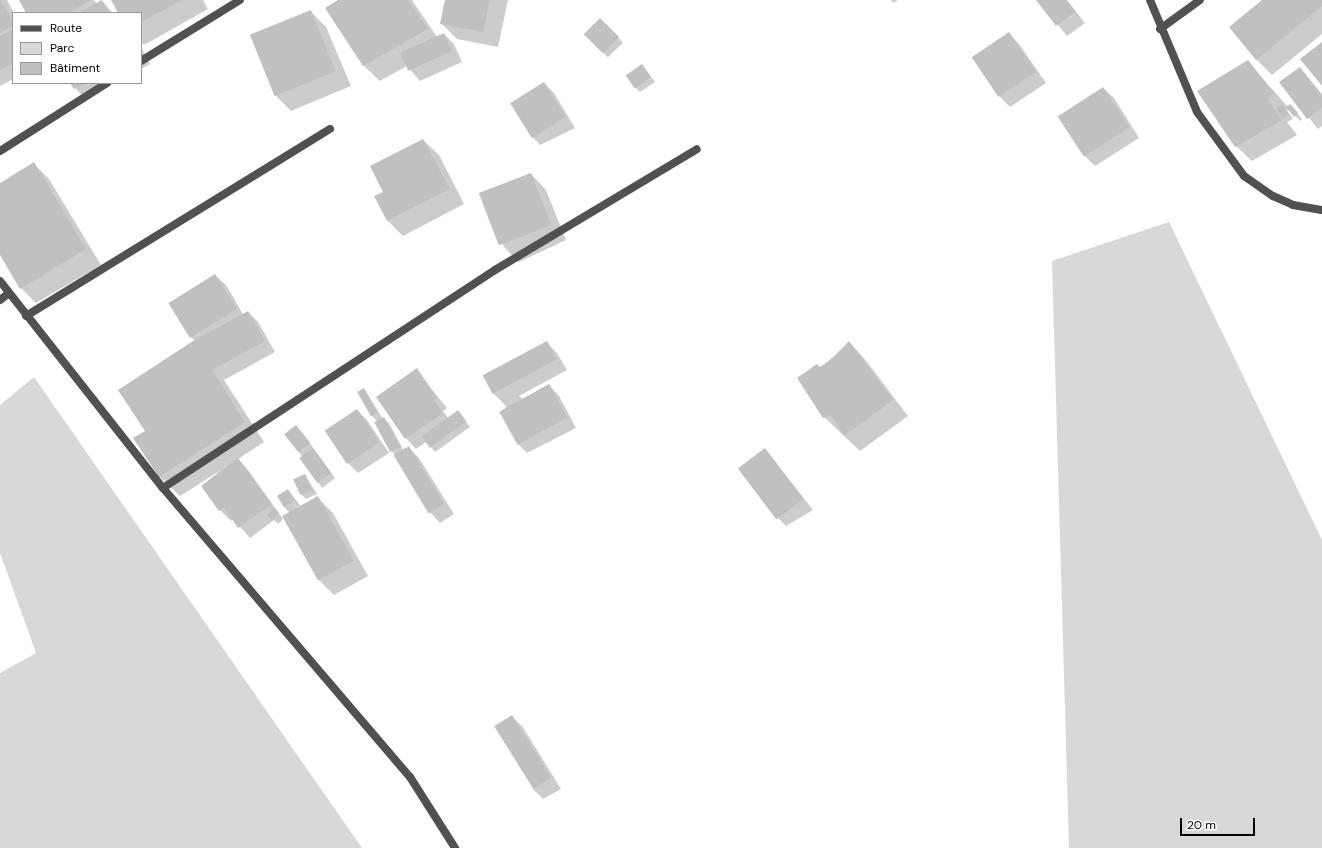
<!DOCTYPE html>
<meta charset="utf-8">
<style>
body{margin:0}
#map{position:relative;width:1322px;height:848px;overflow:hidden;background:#fff;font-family:"DM Sans",sans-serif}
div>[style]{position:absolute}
.green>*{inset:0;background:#d8d8d8}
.shadow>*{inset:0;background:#0003;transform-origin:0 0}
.building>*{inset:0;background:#c0c0c0;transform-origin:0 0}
.street>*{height:8px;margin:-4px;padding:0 4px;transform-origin:4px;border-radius:4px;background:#515151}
span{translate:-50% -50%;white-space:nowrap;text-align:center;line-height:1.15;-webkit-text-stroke:3.5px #fff;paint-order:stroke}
.legend{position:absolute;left:12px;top:12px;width:130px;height:72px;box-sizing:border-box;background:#fff;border:1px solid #999;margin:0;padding:5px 7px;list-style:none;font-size:12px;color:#000}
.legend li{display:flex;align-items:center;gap:8px;height:20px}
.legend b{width:20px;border:1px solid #999}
.scale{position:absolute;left:1180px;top:818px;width:75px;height:18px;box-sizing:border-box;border:2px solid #000;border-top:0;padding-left:5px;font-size:12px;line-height:14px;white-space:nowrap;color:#000;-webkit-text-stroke:3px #fff;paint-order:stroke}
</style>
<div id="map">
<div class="green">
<i style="clip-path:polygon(1169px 222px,1322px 540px,1322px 848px,1069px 848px,1052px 261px)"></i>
<i style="clip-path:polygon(34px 377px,362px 848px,0 848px,0 673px,36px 653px,0 553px,0 405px)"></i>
</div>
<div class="shadow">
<i style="clip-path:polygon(0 0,7px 0,14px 13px,13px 79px,0 86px)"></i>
<i style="clip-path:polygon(20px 0,94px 0,97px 4px,102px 1px,113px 13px,28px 13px)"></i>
<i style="clip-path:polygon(112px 0,203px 0,208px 9px,144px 45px,141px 42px,141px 13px,120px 13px)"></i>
<i style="clip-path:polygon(340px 0,412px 0,437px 37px,444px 34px,454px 44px,462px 62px,420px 81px,407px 66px,380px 81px,364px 66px,326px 8px)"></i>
<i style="clip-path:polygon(446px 0,508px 0,498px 47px,457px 39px,441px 23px)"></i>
<i style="clip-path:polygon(891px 0,898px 0,893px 3px)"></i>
<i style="clip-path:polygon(1038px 0,1067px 0,1085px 23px,1067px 36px)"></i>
<i style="clip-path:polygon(1264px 0,1322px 0,1322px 34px,1272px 75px,1256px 59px)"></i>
<i style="clip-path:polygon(310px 11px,326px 27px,351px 86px,291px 111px,276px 96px)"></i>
<i style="left:600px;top:19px;width:33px;height:21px;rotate:46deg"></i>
<i style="clip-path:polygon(1008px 33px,1019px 44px,1046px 83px,1010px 107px,1000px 97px)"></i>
<i style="clip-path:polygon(141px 47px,150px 64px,141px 69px)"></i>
<i style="clip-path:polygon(1247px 61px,1288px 107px,1295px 110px,1302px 119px,1300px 121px,1289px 109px,1287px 110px,1293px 119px,1287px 122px,1297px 135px,1252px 161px,1236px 146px)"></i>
<i style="clip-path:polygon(642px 65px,655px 82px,640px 92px,635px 87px)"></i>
<i style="clip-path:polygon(1300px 68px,1322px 94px,1322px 126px,1318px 129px,1281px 83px)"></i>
<i style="clip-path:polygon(71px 83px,114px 83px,85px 99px)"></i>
<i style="clip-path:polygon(544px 83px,554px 93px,575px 128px,540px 145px,530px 134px)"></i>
<i style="clip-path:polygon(1103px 88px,1114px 98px,1139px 138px,1095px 166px,1085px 156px,1059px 116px)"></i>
<i style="clip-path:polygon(423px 140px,439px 155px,464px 204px,403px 236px,388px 221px,376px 197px,384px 192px)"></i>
<i style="clip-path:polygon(34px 164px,49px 179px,101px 265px,36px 303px,21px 288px,0 253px,0 184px)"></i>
<i style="clip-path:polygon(531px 174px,546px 190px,566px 240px,519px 262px,504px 247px,481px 197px)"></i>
<i style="clip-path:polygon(215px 275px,226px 285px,243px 314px,248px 312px,258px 322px,275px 352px,224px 380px,264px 442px,238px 459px,248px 470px,283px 519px,278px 524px,274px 520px,250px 538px,233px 519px,231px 521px,220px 510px,202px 486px,221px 470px,180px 496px,160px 477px,135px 438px,146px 431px,195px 341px,191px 337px)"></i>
<i style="clip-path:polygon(849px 342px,864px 358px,908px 416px,860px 451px,824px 417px,820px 369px)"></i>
<i style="clip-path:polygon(547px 343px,557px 353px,567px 370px,519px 396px,523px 399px,549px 385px,559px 396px,576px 428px,527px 453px,517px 443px,505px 405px,494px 394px,485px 377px)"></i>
<i style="clip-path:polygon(416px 370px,447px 408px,443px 411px,448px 418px,458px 411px,470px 427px,435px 452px,426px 442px,416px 449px,406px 438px)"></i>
<i style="clip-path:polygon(364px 389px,383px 419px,389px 423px,404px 451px,409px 448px,419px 458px,454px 514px,440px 523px,430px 512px,392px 451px,378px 422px,371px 415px)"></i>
<i style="clip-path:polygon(357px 410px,367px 420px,389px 453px,358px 473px,347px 462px,326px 430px)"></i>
<i style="clip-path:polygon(301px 431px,335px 478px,322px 488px,299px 452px)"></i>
<i style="clip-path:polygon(765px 449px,813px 510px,786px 526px,775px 515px)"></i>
<i style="clip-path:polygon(305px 475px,317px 494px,306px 499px,301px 494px)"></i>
<i style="clip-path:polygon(288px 490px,300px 505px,296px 509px,317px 497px,333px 513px,368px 576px,334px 595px,319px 580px,283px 517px,290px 513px,284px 507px)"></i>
<i style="clip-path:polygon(511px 716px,522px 726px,561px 789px,543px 799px,533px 789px)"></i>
</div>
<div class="building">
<i style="clip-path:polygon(0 0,13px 21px,13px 26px,0 33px)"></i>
<i style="clip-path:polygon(19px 0,91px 0,69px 13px,26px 13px)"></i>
<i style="clip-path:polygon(102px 0,109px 13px,78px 13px)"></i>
<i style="clip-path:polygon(111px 0,182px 0,141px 22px,141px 13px,118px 13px)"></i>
<i style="clip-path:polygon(338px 0,408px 0,428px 29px,363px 66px,325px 8px)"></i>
<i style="clip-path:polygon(445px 0,490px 0,483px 32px,440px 24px)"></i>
<i style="clip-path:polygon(1036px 0,1066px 0,1075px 12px,1056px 26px)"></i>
<i style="clip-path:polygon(1262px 0,1322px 0,1322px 6px,1256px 60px,1229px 27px)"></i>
<i style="left:311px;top:10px;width:66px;height:66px;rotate:68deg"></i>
<i style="left:600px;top:18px;width:27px;height:23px;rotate:45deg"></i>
<i style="clip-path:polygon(13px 29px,13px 63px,0 70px,0 36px)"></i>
<i style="left:1009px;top:32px;width:48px;height:45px;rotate:56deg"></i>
<i style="left:444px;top:33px;width:20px;height:48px;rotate:66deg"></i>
<i style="clip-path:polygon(1322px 42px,1322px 86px,1300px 59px)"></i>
<i style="clip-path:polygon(1248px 60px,1274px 93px,1268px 100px,1282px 120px,1235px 147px,1197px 91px)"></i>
<i style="left:642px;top:64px;width:16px;height:20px;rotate:55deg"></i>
<i style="clip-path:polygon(1300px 67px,1322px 96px,1322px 108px,1307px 119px,1279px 82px)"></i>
<i style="left:544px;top:82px;width:41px;height:40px;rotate:58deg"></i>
<i style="clip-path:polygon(70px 83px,85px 83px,74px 89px)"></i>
<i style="left:1103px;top:87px;width:48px;height:54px;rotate:57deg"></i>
<i style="clip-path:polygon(1282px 104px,1288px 113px,1283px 118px,1276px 108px)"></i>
<i style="clip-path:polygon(1290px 104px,1298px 113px,1294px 117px,1286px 107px)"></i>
<i style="clip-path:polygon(423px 139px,450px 189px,387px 221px,374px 196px,383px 192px,370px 166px)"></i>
<i style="clip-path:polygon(34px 162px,86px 249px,20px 289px,0 255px,0 183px)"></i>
<i style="left:531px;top:173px;width:56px;height:56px;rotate:69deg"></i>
<i style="left:215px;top:274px;width:41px;height:55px;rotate:58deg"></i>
<i style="clip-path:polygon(248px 311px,265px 341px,212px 370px,245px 422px,159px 477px,133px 438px,145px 431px,118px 390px,193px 341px)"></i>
<i style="left:547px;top:341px;width:21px;height:73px;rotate:62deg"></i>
<i style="clip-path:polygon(849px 341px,893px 400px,844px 436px,831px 415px,823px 418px,797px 378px,817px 364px,820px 367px,832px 359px)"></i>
<i style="clip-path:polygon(417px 368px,437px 398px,434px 400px,443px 413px,405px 439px,376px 397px)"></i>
<i style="left:549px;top:384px;width:38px;height:57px;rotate:61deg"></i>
<i style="left:364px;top:388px;width:28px;height:8px;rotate:60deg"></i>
<i style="left:357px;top:409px;width:40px;height:39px;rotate:56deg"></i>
<i style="left:458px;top:410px;width:14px;height:45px;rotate:54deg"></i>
<i style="left:384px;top:417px;width:34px;height:11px;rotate:62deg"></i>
<i style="left:296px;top:425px;width:23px;height:15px;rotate:52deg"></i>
<i style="left:409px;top:446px;width:68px;height:18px;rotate:59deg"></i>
<i style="left:313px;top:448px;width:31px;height:17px;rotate:54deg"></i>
<i style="left:765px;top:448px;width:64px;height:34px;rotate:53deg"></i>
<i style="clip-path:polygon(238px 458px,272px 504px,238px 528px,224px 508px,219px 511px,201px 486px)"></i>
<i style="left:305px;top:474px;width:17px;height:13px;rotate:65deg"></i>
<i style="left:288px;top:489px;width:13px;height:13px;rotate:58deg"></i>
<i style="left:318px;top:496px;width:74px;height:41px;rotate:61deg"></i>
<i style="left:274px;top:508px;width:7px;height:10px;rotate:45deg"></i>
<i style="left:512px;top:715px;width:74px;height:21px;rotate:58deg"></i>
</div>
<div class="street">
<i style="left:1150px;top:0;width:121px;rotate:67.2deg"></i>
<i style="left:1197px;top:112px;width:79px;rotate:53.7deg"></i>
<i style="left:1244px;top:176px;width:35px;rotate:35deg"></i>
<i style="left:1273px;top:196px;width:22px;rotate:24deg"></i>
<i style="left:1293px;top:205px;width:29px;rotate:10deg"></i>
<i style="left:1160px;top:29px;width:49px;rotate:-35.9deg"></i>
<i style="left:141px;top:61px;width:116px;rotate:-31.6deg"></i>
<i style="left:0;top:151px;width:127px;rotate:-32.4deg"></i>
<i style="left:0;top:281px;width:263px;rotate:51.8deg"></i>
<i style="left:163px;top:488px;width:397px;rotate:-33.3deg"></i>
<i style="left:495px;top:270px;width:235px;rotate:-30.9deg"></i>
<i style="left:0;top:300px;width:11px;rotate:-38deg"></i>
<i style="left:26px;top:316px;width:357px;rotate:-31.6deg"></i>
<i style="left:163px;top:488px;width:380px;rotate:49.5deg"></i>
<i style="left:410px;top:777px;width:84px;rotate:57.6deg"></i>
</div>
<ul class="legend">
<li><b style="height:5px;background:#515151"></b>Route</li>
<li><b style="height:11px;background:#d8d8d8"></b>Parc</li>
<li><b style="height:11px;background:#c0c0c0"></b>Bâtiment</li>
</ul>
<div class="scale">20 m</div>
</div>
